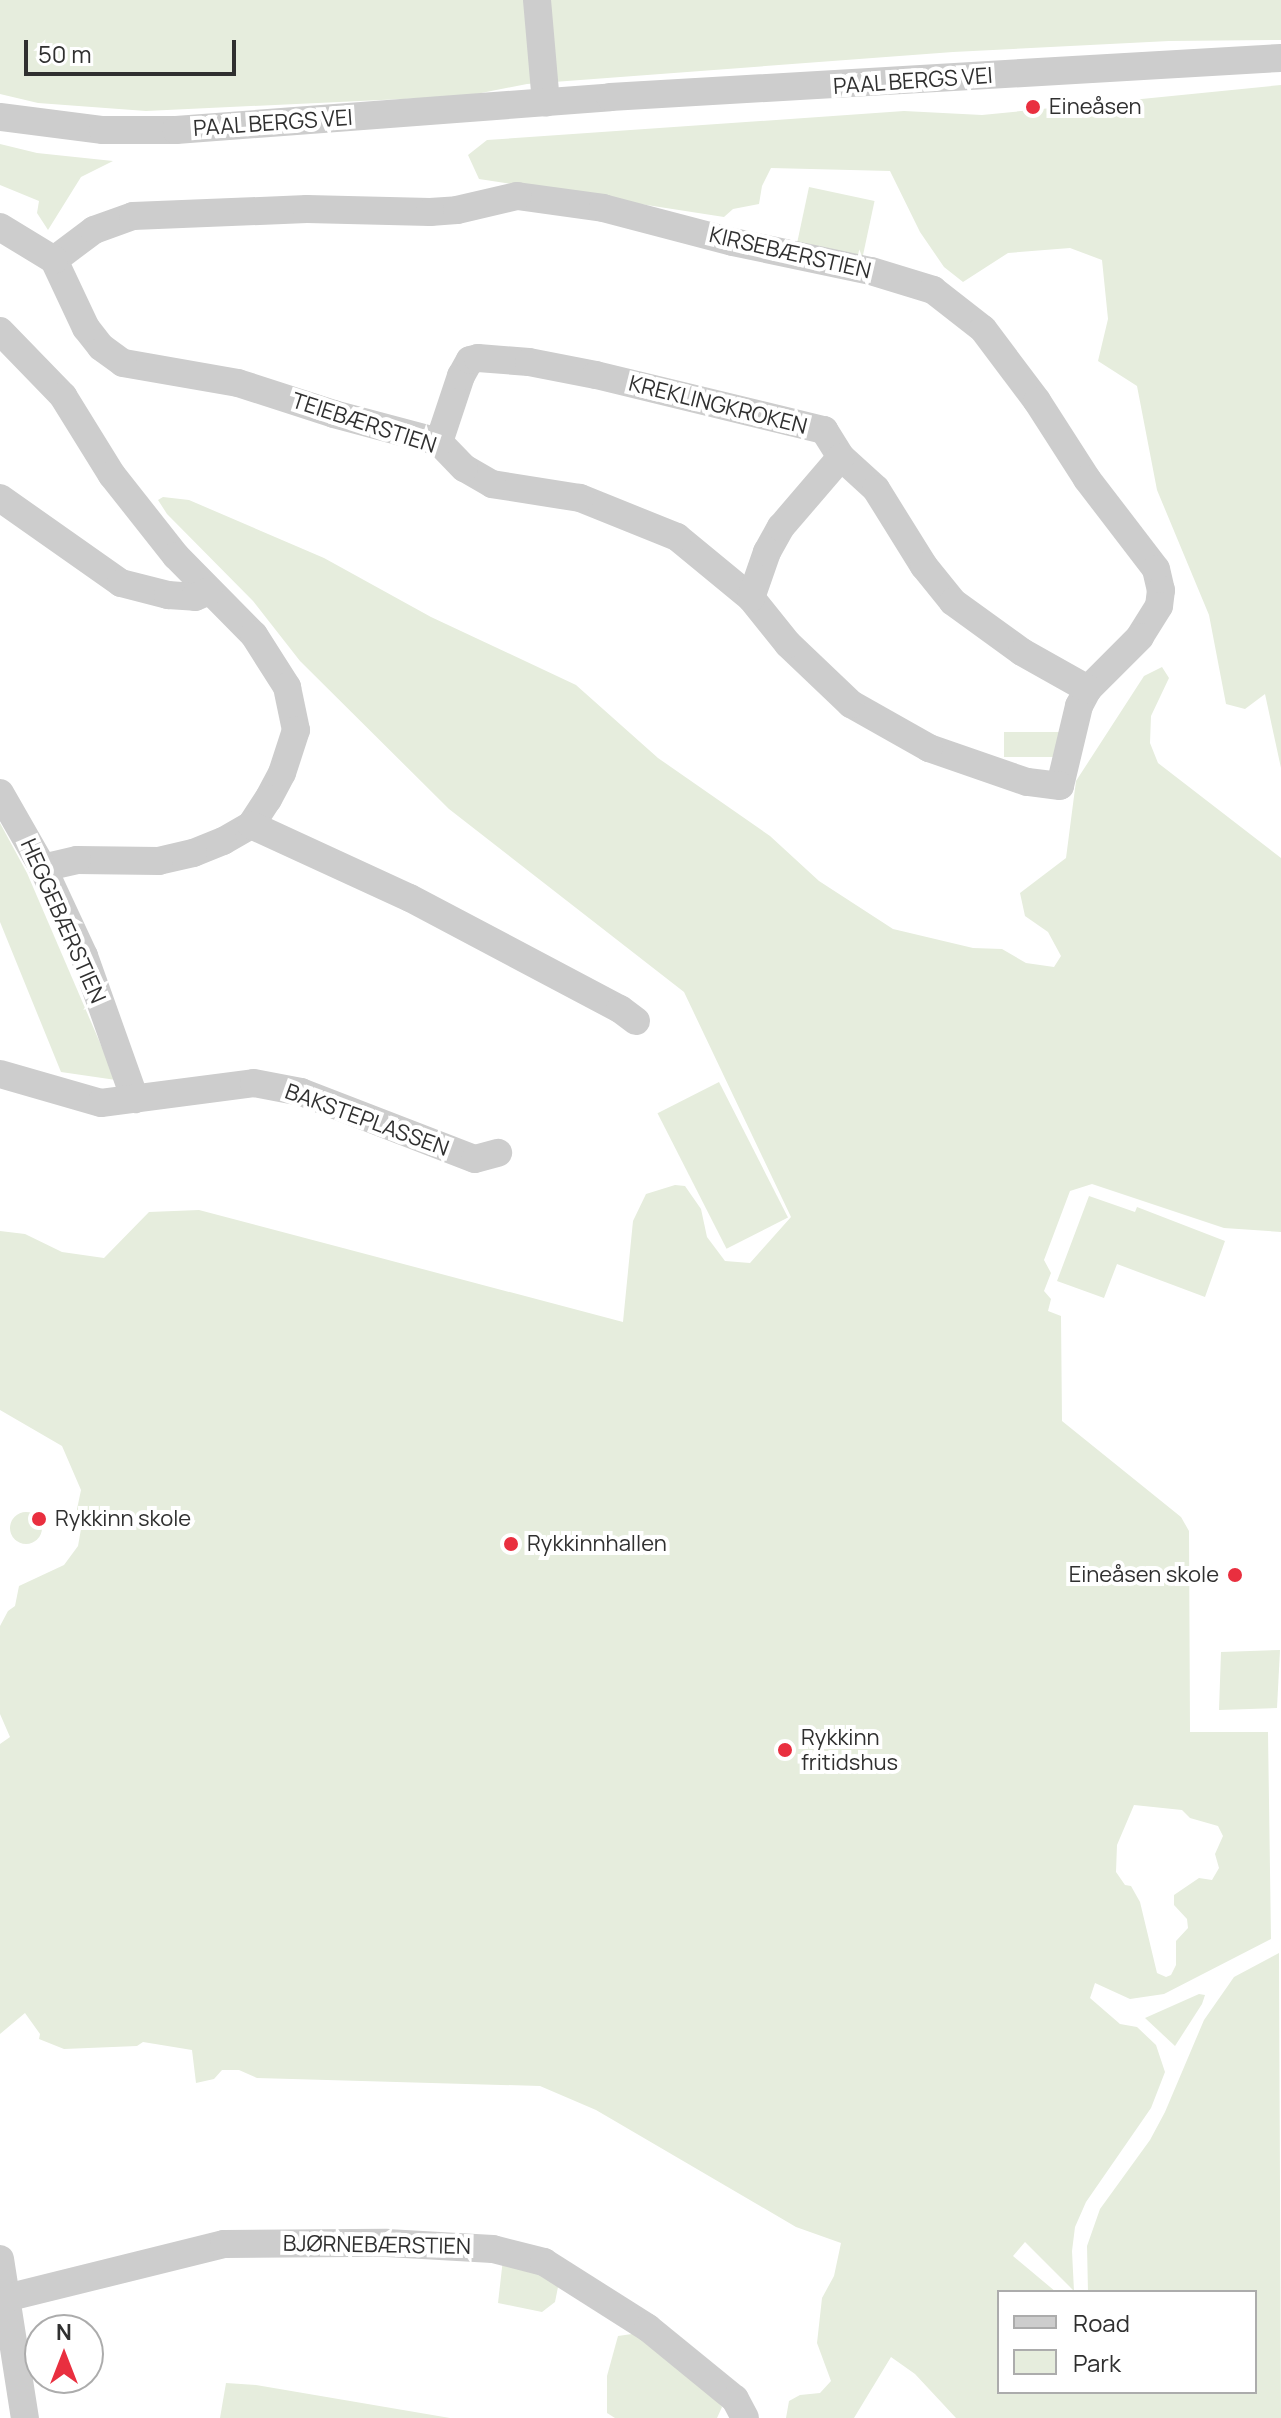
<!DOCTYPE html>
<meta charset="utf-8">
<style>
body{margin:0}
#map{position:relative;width:1281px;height:2418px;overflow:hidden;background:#fff;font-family:Manrope,sans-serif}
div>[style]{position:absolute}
.green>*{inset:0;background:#e6eddd;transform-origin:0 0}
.round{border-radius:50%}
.minor>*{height:28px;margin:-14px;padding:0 14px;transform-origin:14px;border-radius:14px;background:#cdcdcd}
.dots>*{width:22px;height:22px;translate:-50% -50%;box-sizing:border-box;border:4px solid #fff;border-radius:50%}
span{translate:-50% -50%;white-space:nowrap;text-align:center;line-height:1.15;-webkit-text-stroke:8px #fff;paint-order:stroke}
.street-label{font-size:22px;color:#303030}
.poi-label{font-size:22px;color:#303030}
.left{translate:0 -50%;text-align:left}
.right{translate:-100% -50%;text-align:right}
.legend{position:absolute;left:997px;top:2290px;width:260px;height:104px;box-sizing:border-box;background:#fff;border:2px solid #acacac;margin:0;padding:10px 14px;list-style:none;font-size:24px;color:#303030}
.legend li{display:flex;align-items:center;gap:16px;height:40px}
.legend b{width:40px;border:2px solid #acacac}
.north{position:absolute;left:24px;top:2314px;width:80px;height:80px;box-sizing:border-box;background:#fff;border:2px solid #acacac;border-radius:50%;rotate:0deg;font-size:22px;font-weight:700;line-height:32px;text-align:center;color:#303030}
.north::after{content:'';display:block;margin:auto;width:28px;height:36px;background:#e92f3f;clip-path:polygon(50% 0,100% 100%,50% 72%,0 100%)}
.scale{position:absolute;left:24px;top:40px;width:212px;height:36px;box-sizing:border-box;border:4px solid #303030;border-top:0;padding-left:10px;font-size:24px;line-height:28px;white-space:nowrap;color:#303030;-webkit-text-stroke:6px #fff;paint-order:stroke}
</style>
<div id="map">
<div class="green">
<i style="clip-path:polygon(0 0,1281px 0,1281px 40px,1169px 41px,953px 52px,527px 84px,466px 96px,146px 111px,38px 103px,0 94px)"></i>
<i style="clip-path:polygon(1281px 85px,1281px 768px,1265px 694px,1245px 709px,1226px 704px,1209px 615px,1157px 490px,1137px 386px,1098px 361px,1108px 319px,1102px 260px,1070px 248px,1008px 253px,963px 282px,944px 267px,920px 232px,890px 171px,771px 168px,762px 186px,759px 204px,733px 209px,724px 217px,479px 179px,468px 155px,487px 140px,904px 111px,982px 115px)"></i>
<i style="clip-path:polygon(0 144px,37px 153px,113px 161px,81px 177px,48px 230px,37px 213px,39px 201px,0 185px)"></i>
<i style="left:809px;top:187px;width:67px;height:57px;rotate:12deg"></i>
<i style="clip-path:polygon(evenodd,163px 497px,189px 500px,324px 558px,431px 617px,576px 685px,658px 758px,770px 836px,819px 881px,893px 929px,973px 948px,1002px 949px,1026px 963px,1054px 967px,1061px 956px,1048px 932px,1025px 916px,1020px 893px,1066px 858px,1076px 781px,1144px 676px,1162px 667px,1169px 678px,1151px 716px,1150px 743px,1158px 763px,1281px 858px,1281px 1232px,1224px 1228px,1092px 1184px,1070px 1191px,1044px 1260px,1051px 1273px,1044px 1291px,1051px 1299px,1048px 1311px,1061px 1316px,1062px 1421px,1181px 1517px,1189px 1531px,1190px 1732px,1268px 1732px,1271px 1939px,1164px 1994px,1130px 1999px,1095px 1983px,1090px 1998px,1120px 2024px,1137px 2027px,1156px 2045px,1165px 2072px,1151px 2108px,1086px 2202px,1075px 2227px,1072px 2251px,1074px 2291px,1025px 2242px,1013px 2256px,1056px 2292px,999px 2292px,999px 2392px,1255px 2392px,1255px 2292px,1088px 2292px,1087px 2246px,1100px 2209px,1150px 2140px,1165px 2112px,1204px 2020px,1234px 1977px,1279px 1953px,1281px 2418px,956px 2418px,915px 2374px,891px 2357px,854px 2418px,786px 2418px,789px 2401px,800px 2395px,820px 2393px,831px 2381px,817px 2343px,822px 2298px,834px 2276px,841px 2243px,796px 2227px,596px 2110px,540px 2086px,257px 2078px,239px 2070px,222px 2070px,214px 2079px,196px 2083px,192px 2050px,143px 2042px,137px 2046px,64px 2049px,39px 2039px,40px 2034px,25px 2013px,0 2034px,0 1744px,10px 1737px,0 1714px,0 1626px,8px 1611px,15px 1606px,19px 1586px,64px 1565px,78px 1546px,81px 1529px,77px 1509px,81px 1490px,62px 1446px,0 1410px,0 1231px,25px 1234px,62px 1252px,104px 1258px,149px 1212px,199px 1210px,623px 1322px,633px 1221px,646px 1194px,675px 1185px,685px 1186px,701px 1209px,707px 1237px,725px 1261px,750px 1263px,791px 1217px,684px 992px,449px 809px,300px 661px,253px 601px,167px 514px,158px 500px,163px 497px,1134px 1805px,1182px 1810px,1190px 1818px,1218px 1826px,1223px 1836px,1215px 1854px,1219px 1868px,1212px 1880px,1199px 1878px,1174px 1895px,1174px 1905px,1187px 1919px,1188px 1928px,1176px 1941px,1176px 1965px,1171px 1975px,1166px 1977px,1157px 1973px,1140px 1902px,1131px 1886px,1125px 1885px,1116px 1872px,1117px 1845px,1134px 1805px)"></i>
<i style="left:1004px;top:732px;width:55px;height:25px"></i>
<i style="clip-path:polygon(0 823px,27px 873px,116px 1080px,61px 1072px,0 922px)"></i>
<i style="left:719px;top:1082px;width:152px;height:69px;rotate:63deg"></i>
<i style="clip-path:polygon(1089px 1196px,1135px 1212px,1137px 1207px,1225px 1241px,1205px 1297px,1117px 1264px,1104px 1298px,1057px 1281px)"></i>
<i class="round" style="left:10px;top:1512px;width:32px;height:32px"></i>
<i style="clip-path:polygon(1280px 1650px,1277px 1708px,1219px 1710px,1221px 1652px)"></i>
<i style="clip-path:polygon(1199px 1994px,1205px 1995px,1202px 2004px,1175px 2046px,1145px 2018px)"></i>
<i style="clip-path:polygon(503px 2259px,559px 2282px,555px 2302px,542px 2312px,498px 2303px)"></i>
<i style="clip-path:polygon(639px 2333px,707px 2387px,722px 2407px,717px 2418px,615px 2418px,607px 2413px,607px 2376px,618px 2336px)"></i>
<i style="clip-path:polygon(226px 2383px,256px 2385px,450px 2418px,220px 2418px)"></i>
</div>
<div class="minor">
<i style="left:537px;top:0;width:103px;rotate:85deg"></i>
<i style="left:0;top:117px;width:104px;rotate:7.2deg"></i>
<i style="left:103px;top:130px;width:73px"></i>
<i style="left:176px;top:130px;width:435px;rotate:-4.3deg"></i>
<i style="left:610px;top:97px;width:672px;rotate:-3.33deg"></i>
<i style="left:517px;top:196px;width:87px;rotate:7.9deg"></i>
<i style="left:603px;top:208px;width:134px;rotate:14.7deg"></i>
<i style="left:733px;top:242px;width:141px;rotate:11.9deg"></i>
<i style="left:871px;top:271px;width:65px;rotate:17deg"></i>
<i style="left:933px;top:290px;width:63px;rotate:38deg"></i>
<i style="left:983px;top:329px;width:90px;rotate:53.1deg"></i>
<i style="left:1037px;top:401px;width:93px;rotate:57.3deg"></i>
<i style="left:1087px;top:479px;width:113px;rotate:52.5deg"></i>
<i style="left:1156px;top:569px;width:22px;rotate:77deg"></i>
<i style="left:1161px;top:590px;width:16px;rotate:97deg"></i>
<i style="left:1159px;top:606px;width:36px;rotate:122deg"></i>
<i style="left:1140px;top:637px;width:74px;rotate:135deg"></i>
<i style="left:1088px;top:689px;width:19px;rotate:118deg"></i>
<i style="left:1079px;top:706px;width:82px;rotate:103.4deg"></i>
<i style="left:1060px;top:786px;width:33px;rotate:-173deg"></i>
<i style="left:1027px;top:782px;width:104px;rotate:-160.9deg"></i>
<i style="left:929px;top:748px;width:90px;rotate:-150.6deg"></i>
<i style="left:851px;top:704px;width:87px;rotate:-136.4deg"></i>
<i style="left:788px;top:644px;width:59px;rotate:-128.8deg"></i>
<i style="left:751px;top:598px;width:96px;rotate:-140.5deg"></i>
<i style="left:677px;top:537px;width:105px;rotate:-158.1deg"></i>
<i style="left:580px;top:498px;width:89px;rotate:-171deg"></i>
<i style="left:492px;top:484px;width:32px;rotate:-150deg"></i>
<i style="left:464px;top:468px;width:36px;rotate:-134deg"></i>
<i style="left:439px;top:442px;width:109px;rotate:-165.1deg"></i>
<i style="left:334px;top:414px;width:101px;rotate:-162.1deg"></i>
<i style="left:238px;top:383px;width:117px;rotate:-170.1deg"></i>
<i style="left:123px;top:363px;width:27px;rotate:-144deg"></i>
<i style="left:101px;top:347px;width:24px;rotate:-128deg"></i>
<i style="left:86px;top:328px;width:75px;rotate:-115.2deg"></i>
<i style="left:54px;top:260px;width:50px;rotate:-36.9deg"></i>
<i style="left:94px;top:230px;width:41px;rotate:-19.7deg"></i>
<i style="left:133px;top:216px;width:174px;rotate:-2.3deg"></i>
<i style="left:307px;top:209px;width:123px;rotate:1.4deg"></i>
<i style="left:430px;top:212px;width:27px;rotate:-4deg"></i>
<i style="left:457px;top:210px;width:62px;rotate:-13.1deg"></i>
<i style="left:0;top:227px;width:63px;rotate:31.4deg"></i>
<i style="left:0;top:331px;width:91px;rotate:45.9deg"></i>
<i style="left:63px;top:396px;width:93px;rotate:58.2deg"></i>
<i style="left:112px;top:475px;width:103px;rotate:51.7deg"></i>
<i style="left:176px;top:556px;width:111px;rotate:45.4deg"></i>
<i style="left:254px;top:635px;width:62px;rotate:57.6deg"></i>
<i style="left:287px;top:687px;width:44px;rotate:78.2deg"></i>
<i style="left:296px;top:730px;width:45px;rotate:108deg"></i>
<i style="left:282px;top:773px;width:30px;rotate:118deg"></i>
<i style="left:268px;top:799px;width:31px;rotate:123deg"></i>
<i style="left:251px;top:825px;width:32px;rotate:150deg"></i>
<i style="left:223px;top:841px;width:32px;rotate:158deg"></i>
<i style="left:193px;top:853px;width:35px;rotate:167deg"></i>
<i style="left:159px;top:861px;width:82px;rotate:-179.3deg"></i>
<i style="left:77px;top:860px;width:35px;rotate:167deg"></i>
<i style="left:439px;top:442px;width:70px;rotate:-71.6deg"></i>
<i style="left:461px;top:376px;width:18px;rotate:-61deg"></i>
<i style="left:470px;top:360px;width:8px;rotate:-14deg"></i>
<i style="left:478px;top:358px;width:51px;rotate:4.5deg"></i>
<i style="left:529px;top:362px;width:68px;rotate:11deg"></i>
<i style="left:596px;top:375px;width:235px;rotate:13.6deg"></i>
<i style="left:824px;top:430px;width:32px;rotate:58deg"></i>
<i style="left:841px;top:457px;width:47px;rotate:42.4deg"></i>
<i style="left:876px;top:489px;width:91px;rotate:58.1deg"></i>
<i style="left:924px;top:566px;width:46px;rotate:51.1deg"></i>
<i style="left:953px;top:602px;width:85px;rotate:35.9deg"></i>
<i style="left:1022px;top:652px;width:76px;rotate:29.3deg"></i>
<i style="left:0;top:498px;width:148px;rotate:35.1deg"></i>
<i style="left:121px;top:583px;width:49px;rotate:14.3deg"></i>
<i style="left:168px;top:595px;width:27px;rotate:4deg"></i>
<i style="left:195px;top:597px;width:15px;rotate:-23deg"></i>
<i style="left:751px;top:598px;width:49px;rotate:-70.8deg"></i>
<i style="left:767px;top:552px;width:29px;rotate:-61deg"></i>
<i style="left:781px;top:527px;width:92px;rotate:-49.4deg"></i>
<i style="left:0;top:793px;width:86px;rotate:60.2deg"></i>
<i style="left:43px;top:868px;width:97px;rotate:65deg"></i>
<i style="left:84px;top:956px;width:152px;rotate:70.4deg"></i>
<i style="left:251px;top:825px;width:175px;rotate:24.7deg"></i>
<i style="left:410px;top:898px;width:238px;rotate:27.9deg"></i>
<i style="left:620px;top:1009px;width:20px;rotate:37deg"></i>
<i style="left:0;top:1074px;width:105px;rotate:16deg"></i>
<i style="left:101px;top:1103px;width:154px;rotate:-7.4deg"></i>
<i style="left:254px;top:1083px;width:48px;rotate:10.8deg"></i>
<i style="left:301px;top:1092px;width:186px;rotate:21.1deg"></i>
<i style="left:475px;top:1159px;width:24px;rotate:-15deg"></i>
<i style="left:0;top:2259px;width:161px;rotate:81.1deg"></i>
<i style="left:6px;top:2298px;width:225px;rotate:-13.9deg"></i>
<i style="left:224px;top:2244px;width:163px;rotate:-0.4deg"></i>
<i style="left:387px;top:2243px;width:106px;rotate:3.2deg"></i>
<i style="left:493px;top:2249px;width:53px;rotate:14.3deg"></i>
<i style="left:544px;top:2262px;width:123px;rotate:32.4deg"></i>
<i style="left:648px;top:2328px;width:112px;rotate:39.2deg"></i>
<i style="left:735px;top:2399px;width:21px;rotate:62deg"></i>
</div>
<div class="dots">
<i style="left:1033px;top:107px;background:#e92f3f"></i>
<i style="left:39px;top:1519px;background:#e92f3f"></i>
<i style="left:511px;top:1544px;background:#e92f3f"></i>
<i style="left:1235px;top:1575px;background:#e92f3f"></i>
<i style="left:785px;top:1750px;background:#e92f3f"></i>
</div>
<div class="street-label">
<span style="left:913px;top:81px;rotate:-4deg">PAAL BERGS VEI</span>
<span style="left:273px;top:123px;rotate:-4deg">PAAL BERGS VEI</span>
<span style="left:790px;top:253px;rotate:13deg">KIRSEBÆRSTIEN</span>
<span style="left:718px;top:405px;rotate:14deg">KREKLINGKROKEN</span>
<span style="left:364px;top:423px;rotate:18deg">TEIEBÆRSTIEN</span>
<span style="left:63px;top:921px;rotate:66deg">HEGGEBÆRSTIEN</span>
<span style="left:367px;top:1120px;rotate:20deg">BAKSTEPLASSEN</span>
<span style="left:377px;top:2245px;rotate:1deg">BJØRNEBÆRSTIEN</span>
</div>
<div class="poi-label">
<span class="left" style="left:1049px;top:107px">Eineåsen</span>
<span class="left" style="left:55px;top:1519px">Rykkinn skole</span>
<span class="left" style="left:527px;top:1544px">Rykkinnhallen</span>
<span class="right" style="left:1219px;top:1575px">Eineåsen skole</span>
<span class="left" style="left:801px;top:1750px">Rykkinn<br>fritidshus</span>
</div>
<ul class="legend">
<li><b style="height:10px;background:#cdcdcd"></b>Road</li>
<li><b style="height:22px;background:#e6eddd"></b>Park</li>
</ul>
<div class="north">N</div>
<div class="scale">50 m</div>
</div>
